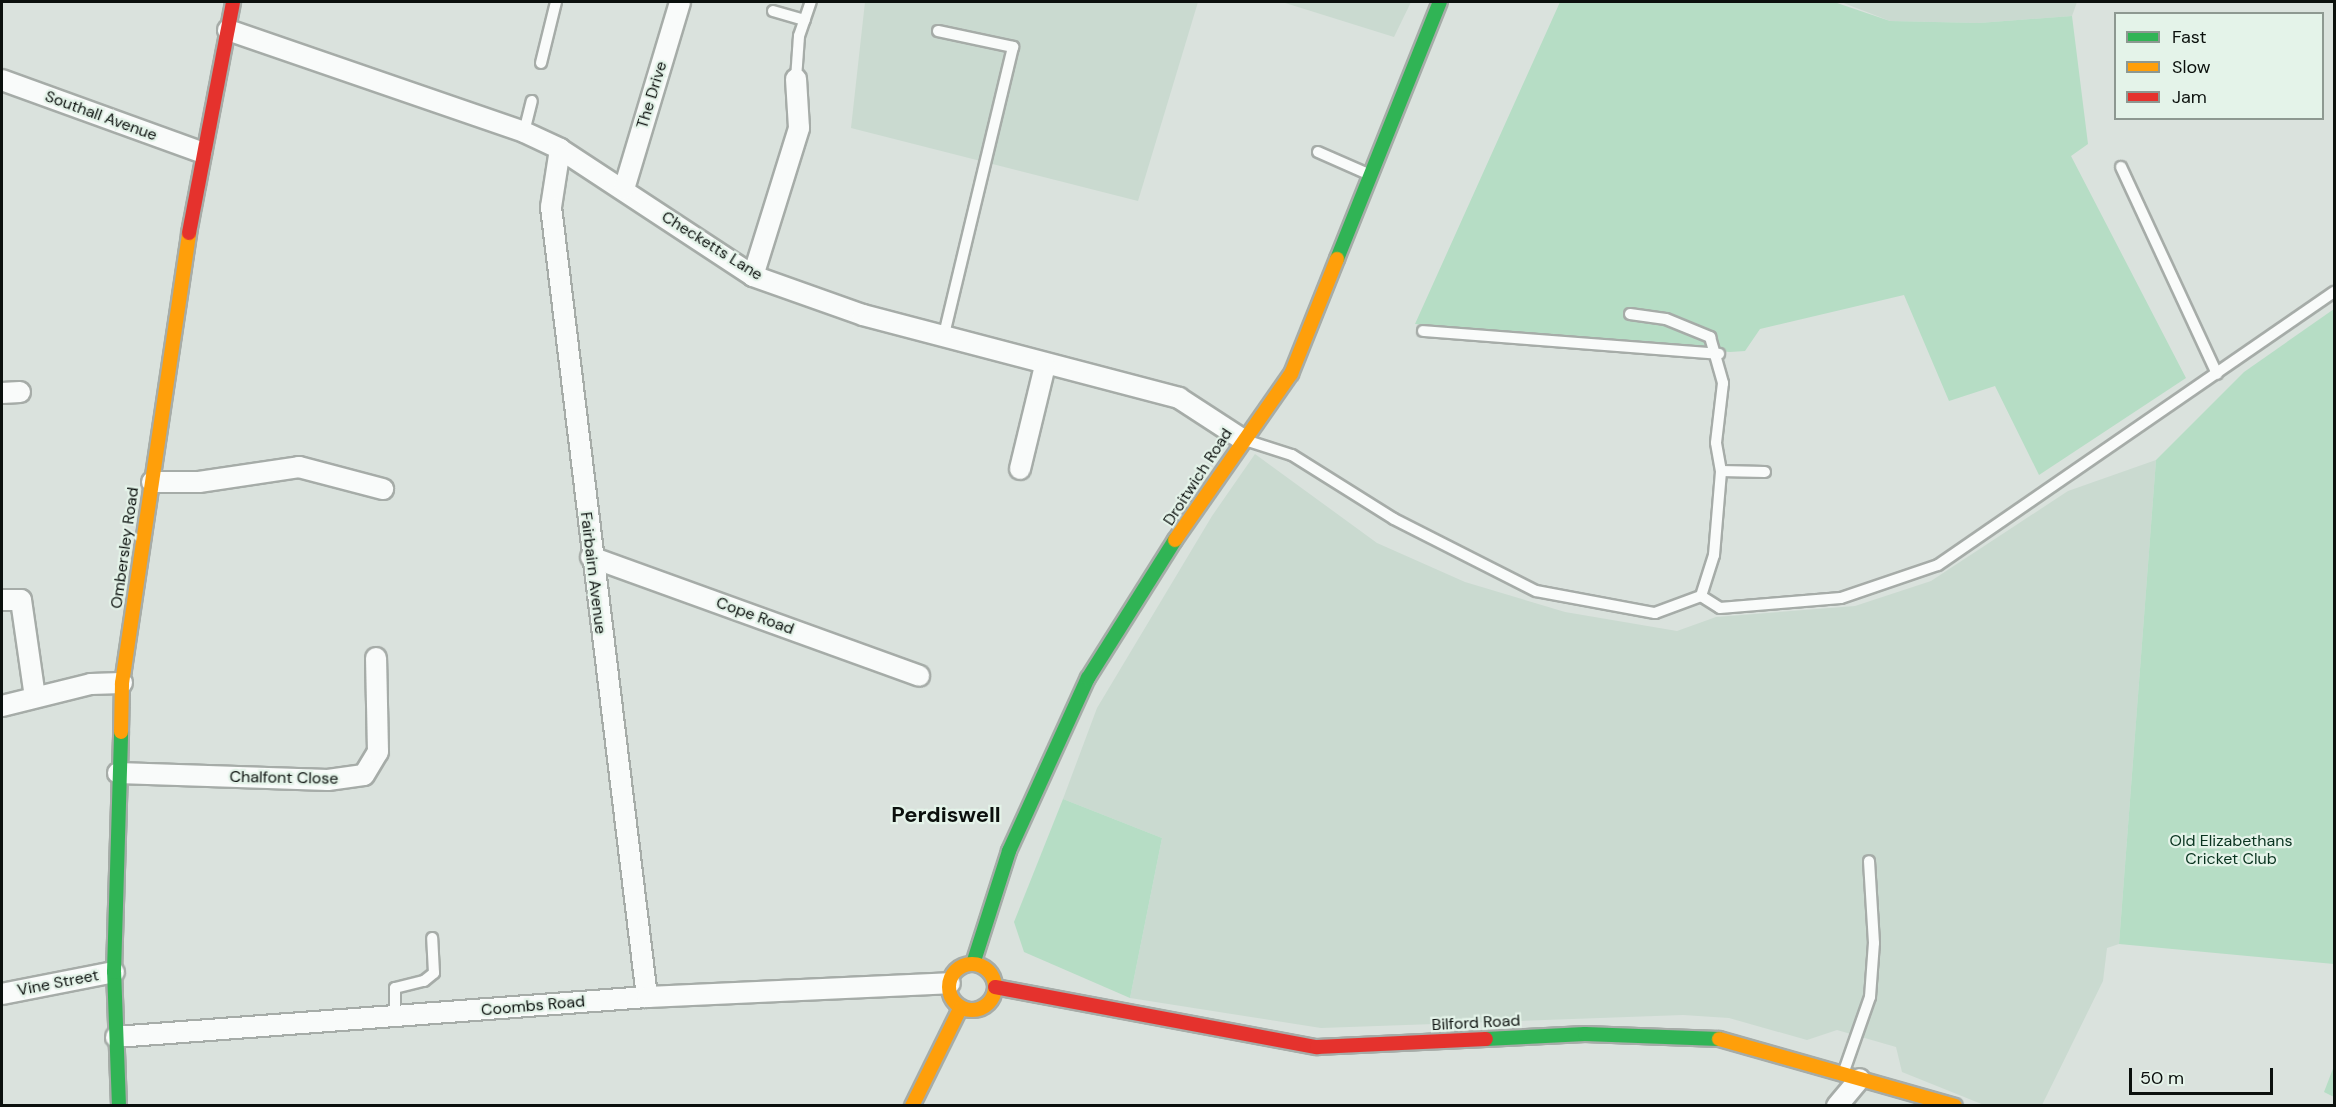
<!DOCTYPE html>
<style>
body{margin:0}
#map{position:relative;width:2336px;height:1107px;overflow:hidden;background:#dae2dd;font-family:"DM Sans",sans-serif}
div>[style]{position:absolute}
.built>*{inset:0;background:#cadad0}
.green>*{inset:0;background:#b6ddc5}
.roads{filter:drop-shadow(2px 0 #a6aca8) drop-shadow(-2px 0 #a6aca8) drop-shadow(0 2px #a6aca8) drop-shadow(0 -2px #a6aca8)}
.lane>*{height:10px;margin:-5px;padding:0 5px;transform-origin:5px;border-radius:5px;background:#f9fbfa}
.street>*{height:20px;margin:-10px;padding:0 10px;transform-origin:10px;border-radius:10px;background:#f9fbfa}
.fast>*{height:14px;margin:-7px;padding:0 7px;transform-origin:7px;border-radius:7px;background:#30b455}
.slow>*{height:14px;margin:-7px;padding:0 7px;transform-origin:7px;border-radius:7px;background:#ff9f0a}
.slow>.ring{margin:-7px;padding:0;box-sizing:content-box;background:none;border:14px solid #ff9f0a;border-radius:50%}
.jam>*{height:14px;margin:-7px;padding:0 7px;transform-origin:7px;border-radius:7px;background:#e5322d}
span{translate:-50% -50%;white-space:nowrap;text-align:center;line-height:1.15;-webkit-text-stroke:4.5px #e4f3e9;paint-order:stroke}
.street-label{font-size:16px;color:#0b100d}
.park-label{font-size:16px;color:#09331f}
.district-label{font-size:22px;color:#0b100d;font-weight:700}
.frame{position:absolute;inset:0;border:3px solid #0b100d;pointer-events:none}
.legend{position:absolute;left:2114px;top:12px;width:210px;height:108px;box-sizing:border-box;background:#e4f3e9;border:2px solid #8d9891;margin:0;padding:8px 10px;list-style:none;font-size:18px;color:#0b100d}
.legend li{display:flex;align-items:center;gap:12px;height:30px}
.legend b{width:30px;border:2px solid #8d9891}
.scale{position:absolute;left:2129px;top:1068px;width:144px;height:27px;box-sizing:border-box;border:3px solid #0b100d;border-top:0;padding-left:8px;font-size:18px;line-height:21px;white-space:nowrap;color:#0b100d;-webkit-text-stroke:4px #e4f3e9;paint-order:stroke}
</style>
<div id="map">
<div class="built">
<i style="clip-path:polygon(865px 2px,1198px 2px,1138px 201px,851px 128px)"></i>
<i style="clip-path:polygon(1282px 2px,1411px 2px,1394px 37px)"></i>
<i style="clip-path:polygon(1841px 2px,2077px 2px,2072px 16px,1979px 23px,1890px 21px)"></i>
<i style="clip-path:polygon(1255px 454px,1377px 543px,1465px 582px,1565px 612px,1677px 631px,1716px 617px,1855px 606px,1931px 581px,2068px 491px,2156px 460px,2119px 944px,2107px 948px,2103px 981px,2042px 1105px,1984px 1105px,1902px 1072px,1896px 1047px,1837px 1030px,1807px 1040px,1729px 1018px,1683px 1015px,1321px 1028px,1130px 998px,1162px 838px,1063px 799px,1097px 708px,1212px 516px)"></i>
</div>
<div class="green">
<i style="clip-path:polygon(1560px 2px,1834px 2px,1890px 21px,1979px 23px,2072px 16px,2088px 144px,2071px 156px,2186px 378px,2039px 475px,1995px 386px,1949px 401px,1904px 295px,1760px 329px,1745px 351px,1730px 352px,1415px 324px)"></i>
<i style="clip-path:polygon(2334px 309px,2334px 964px,2119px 944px,2156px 460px,2244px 372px)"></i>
<i style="clip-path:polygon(1063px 799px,1162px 838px,1130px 998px,1024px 952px,1014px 922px)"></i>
<i style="clip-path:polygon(2334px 1066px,2334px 1097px,2324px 1092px)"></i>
</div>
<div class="roads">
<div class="lane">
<i style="left:773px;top:11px;width:33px;rotate:16deg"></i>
<i style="left:938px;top:31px;width:77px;rotate:12deg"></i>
<i style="left:1013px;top:47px;width:299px;rotate:103.5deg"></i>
<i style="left:541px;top:63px;width:63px;rotate:-76.2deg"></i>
<i style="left:796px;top:79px;width:43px;rotate:-86deg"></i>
<i style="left:799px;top:36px;width:36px;rotate:-71deg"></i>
<i style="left:524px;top:132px;width:32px;rotate:-76deg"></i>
<i style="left:1318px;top:152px;width:55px;rotate:23.7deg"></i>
<i style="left:2121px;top:167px;width:228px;rotate:65.1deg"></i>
<i style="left:1630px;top:314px;width:36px;rotate:8deg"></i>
<i style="left:1666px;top:319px;width:48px;rotate:22.2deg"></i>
<i style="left:1710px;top:337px;width:48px;rotate:74.2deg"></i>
<i style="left:1723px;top:383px;width:60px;rotate:96.7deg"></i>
<i style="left:1716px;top:443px;width:28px;rotate:80deg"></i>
<i style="left:1423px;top:331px;width:297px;rotate:4.4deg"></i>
<i style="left:1245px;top:440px;width:49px;rotate:17.7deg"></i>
<i style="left:1292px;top:455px;width:120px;rotate:32.1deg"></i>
<i style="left:1394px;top:519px;width:159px;rotate:26.9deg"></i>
<i style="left:1536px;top:591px;width:121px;rotate:10.5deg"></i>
<i style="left:1655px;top:613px;width:49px;rotate:-20.3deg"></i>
<i style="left:1701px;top:596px;width:22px;rotate:32deg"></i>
<i style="left:1720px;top:608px;width:121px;rotate:-4.7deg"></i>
<i style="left:1841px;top:598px;width:102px;rotate:-18.8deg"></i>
<i style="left:1938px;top:565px;width:481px;rotate:-34.6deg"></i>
<i style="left:1701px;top:596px;width:43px;rotate:-72.4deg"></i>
<i style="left:1714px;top:555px;width:84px;rotate:-85.2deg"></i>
<i style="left:1721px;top:471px;width:44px;rotate:1.3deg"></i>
<i style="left:395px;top:1017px;width:29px;rotate:-90deg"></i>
<i style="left:395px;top:988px;width:30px;rotate:-14deg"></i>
<i style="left:424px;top:981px;width:13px;rotate:-39deg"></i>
<i style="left:434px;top:973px;width:35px;rotate:-93deg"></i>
<i style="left:1843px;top:1074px;width:82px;rotate:-70.7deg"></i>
<i style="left:1870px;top:997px;width:54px;rotate:-85.8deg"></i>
<i style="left:1874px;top:943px;width:82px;rotate:-93.5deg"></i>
</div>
<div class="street">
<i style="left:228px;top:30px;width:313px;rotate:19deg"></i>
<i style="left:524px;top:132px;width:40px;rotate:25deg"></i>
<i style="left:560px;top:149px;width:231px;rotate:33.3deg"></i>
<i style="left:753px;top:276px;width:117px;rotate:19.5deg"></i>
<i style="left:863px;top:315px;width:327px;rotate:14.7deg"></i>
<i style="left:1179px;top:398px;width:75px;rotate:33.1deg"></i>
<i style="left:2px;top:80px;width:212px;rotate:19.9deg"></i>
<i style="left:560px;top:149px;width:59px;rotate:98.8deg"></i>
<i style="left:551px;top:207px;width:796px;rotate:83.07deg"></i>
<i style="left:624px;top:189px;width:195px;rotate:-73.3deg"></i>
<i style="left:753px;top:276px;width:155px;rotate:-72.7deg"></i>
<i style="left:799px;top:128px;width:49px;rotate:-93.5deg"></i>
<i style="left:2px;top:393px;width:18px;rotate:-3deg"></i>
<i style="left:1020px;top:469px;width:106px;rotate:-76.4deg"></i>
<i style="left:152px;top:482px;width:47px"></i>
<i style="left:199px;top:482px;width:101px;rotate:-8.5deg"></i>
<i style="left:299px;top:467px;width:87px;rotate:14.7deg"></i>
<i style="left:591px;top:557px;width:349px;rotate:19.9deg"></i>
<i style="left:2px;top:600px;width:19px"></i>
<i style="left:21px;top:600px;width:98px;rotate:81.8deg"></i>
<i style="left:2px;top:706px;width:92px;rotate:-13.9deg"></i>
<i style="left:91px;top:684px;width:31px;rotate:-2deg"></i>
<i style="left:118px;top:773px;width:210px;rotate:1.9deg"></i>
<i style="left:328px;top:780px;width:36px;rotate:-8deg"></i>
<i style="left:364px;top:775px;width:27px;rotate:-59deg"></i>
<i style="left:378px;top:752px;width:94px;rotate:-91.2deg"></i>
<i style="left:2px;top:994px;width:114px;rotate:-11.1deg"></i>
<i style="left:116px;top:1037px;width:533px;rotate:-4.31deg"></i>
<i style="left:647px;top:997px;width:303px;rotate:-2.6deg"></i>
<i style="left:1837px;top:1106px;width:35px;rotate:-50deg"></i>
</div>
<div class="fast">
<i style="left:1337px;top:259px;width:277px;rotate:-68.2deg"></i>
<i style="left:973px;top:964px;width:119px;rotate:-72.3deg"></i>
<i style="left:1009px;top:851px;width:190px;rotate:-65.5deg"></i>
<i style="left:1088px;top:678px;width:163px;rotate:-57.8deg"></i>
<i style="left:1486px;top:1039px;width:99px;rotate:-2.9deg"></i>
<i style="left:1585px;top:1034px;width:134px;rotate:2.1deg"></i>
<i style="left:119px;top:1106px;width:134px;rotate:-92.1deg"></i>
<i style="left:114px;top:972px;width:240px;rotate:-88.3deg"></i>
</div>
<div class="slow">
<i style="left:1175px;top:540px;width:203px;rotate:-55.1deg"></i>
<i style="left:1291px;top:374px;width:124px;rotate:-68.2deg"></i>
<i style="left:121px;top:732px;width:49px;rotate:-88.8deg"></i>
<i style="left:122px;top:683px;width:455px;rotate:-81.5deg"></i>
<i class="ring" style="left:949px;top:964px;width:32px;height:32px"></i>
<i style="left:1719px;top:1039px;width:245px;rotate:15.8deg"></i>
<i style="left:912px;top:1106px;width:110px;rotate:-63.7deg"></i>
</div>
<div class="jam">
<i style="left:189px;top:233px;width:235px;rotate:-79.2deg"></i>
<i style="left:995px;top:987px;width:328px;rotate:10.6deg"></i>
<i style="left:1317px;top:1047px;width:169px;rotate:-2.7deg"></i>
</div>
</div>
<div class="street-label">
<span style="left:652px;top:95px;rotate:-73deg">The Drive</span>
<span style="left:101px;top:116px;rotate:20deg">Southall Avenue</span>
<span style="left:712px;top:246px;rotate:32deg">Checketts Lane</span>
<span style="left:1198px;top:477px;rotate:-57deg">Droitwich Road</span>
<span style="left:125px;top:548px;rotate:-82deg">Ombersley Road</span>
<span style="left:593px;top:573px;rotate:83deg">Fairbairn Avenue</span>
<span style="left:755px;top:616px;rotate:20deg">Cope Road</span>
<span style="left:284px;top:778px;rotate:1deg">Chalfont Close</span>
<span style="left:58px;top:983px;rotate:-11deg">Vine Street</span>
<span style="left:533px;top:1006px;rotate:-5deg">Coombs Road</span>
<span style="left:1476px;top:1023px;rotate:-3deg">Bilford Road</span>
</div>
<div class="park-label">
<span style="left:2231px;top:850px">Old Elizabethans<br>Cricket Club</span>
</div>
<div class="district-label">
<span style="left:946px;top:815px">Perdiswell</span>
</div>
<div class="frame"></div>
<ul class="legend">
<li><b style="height:8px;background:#30b455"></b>Fast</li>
<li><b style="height:8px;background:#ff9f0a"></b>Slow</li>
<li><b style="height:8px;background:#e5322d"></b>Jam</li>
</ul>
<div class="scale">50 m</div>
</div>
